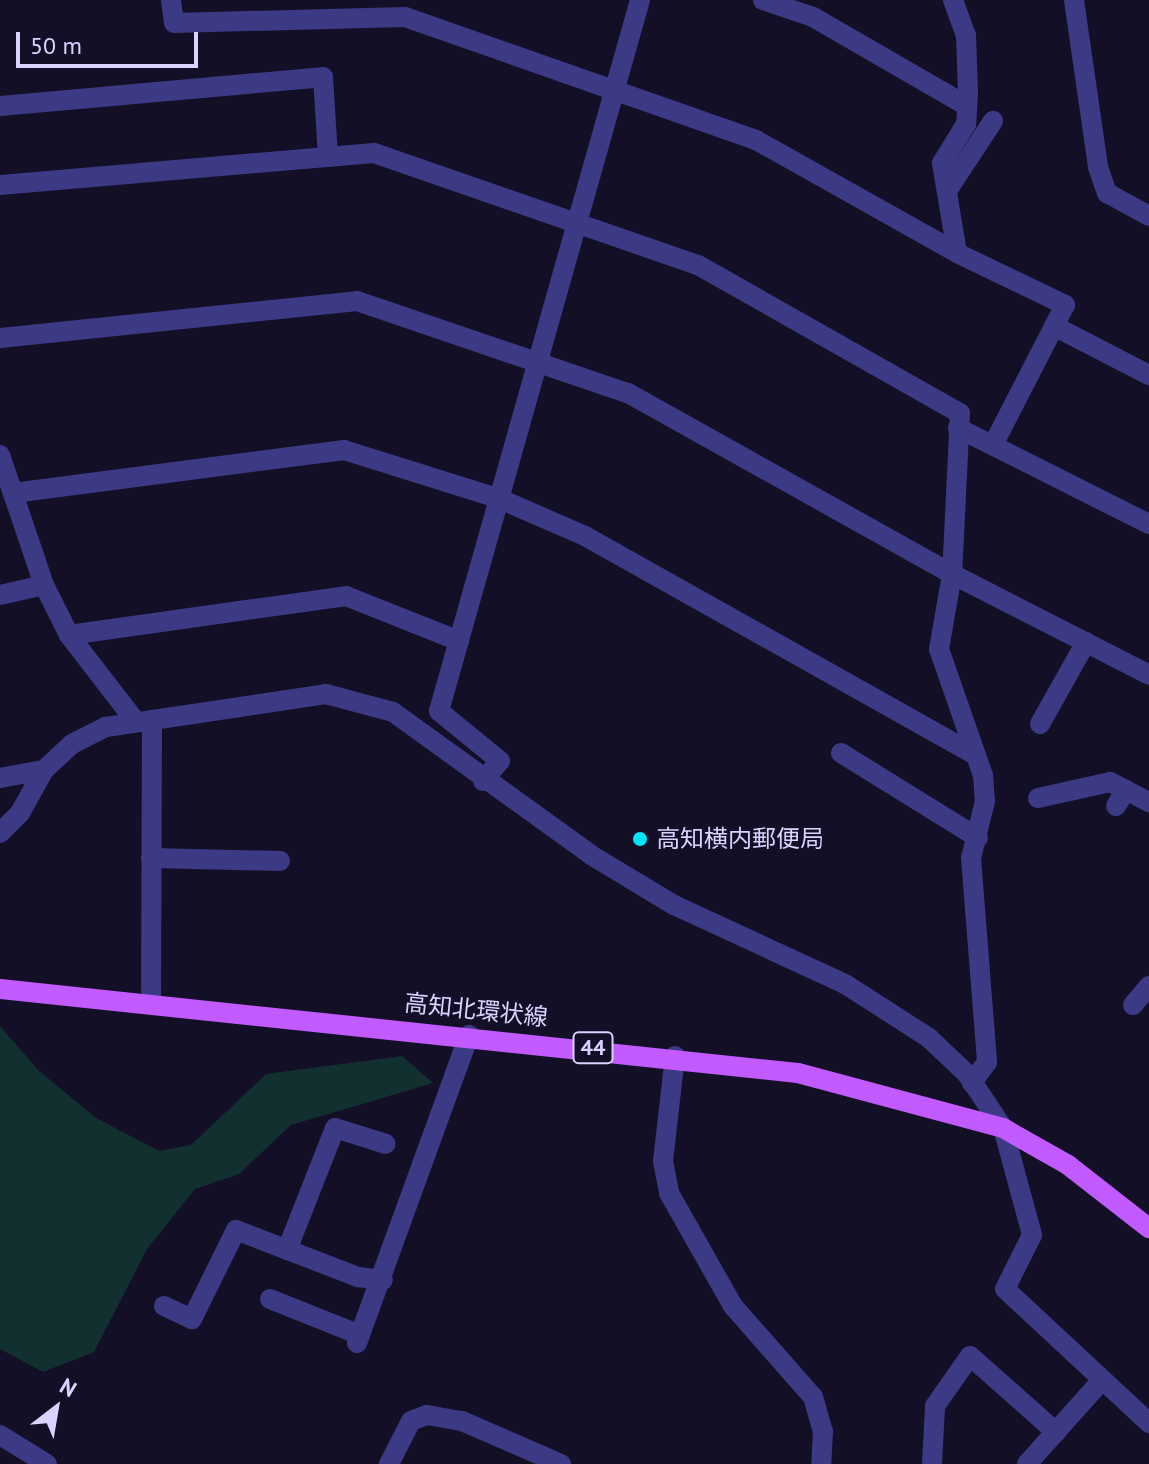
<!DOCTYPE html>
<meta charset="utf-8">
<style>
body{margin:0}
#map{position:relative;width:1149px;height:1464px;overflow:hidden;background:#130f26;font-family:"PT Sans","Noto Sans JP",sans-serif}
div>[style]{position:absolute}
.green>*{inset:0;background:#12302f}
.minor>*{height:20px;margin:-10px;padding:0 10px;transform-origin:10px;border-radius:10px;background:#3d3a85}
.major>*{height:20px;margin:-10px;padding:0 10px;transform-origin:10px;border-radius:10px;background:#c25bff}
.dots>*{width:22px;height:22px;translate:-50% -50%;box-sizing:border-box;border:4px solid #130f26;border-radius:50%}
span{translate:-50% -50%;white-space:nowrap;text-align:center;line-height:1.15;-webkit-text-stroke:8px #130f26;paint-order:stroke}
.shield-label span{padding:2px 6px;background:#130f26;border:2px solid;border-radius:6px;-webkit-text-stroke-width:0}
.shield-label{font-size:22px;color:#d9d4ff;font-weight:700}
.poi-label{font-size:24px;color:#d9d4ff}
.left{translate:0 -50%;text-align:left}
.street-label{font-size:24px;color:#d9d4ff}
.north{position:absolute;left:16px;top:1368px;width:80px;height:80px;-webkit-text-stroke:6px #130f26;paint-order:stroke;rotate:31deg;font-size:22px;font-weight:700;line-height:32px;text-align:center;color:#d9d4ff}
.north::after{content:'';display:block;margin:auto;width:28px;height:36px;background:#d9d4ff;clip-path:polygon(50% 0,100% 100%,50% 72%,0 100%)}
.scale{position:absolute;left:16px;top:32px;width:182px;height:36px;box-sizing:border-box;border:4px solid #d9d4ff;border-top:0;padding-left:10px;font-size:24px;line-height:28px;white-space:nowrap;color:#d9d4ff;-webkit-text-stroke:6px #130f26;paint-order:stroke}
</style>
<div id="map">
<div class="green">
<i style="clip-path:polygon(0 1026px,38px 1070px,96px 1118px,159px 1151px,191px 1145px,266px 1074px,402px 1056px,433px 1083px,291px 1125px,239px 1174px,195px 1189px,147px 1249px,94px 1352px,43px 1372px,0 1349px)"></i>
</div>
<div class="minor">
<i style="left:763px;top:0;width:53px;rotate:18.8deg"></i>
<i style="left:813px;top:17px;width:178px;rotate:30deg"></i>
<i style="left:953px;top:0;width:37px;rotate:70deg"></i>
<i style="left:966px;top:35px;width:56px;rotate:88deg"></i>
<i style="left:968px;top:91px;width:33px;rotate:93deg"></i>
<i style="left:966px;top:124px;width:46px;rotate:121.6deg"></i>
<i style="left:942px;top:163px;width:91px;rotate:80.5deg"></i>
<i style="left:1074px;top:0;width:169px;rotate:81.8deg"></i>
<i style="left:1098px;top:167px;width:28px;rotate:71deg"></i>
<i style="left:1107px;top:193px;width:48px;rotate:28.7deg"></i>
<i style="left:171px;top:1px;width:22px;rotate:82deg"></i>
<i style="left:174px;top:23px;width:231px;rotate:-1.5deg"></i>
<i style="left:405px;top:17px;width:372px;rotate:19.3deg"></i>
<i style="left:756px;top:140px;width:231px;rotate:29.3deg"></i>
<i style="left:957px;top:253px;width:120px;rotate:25.7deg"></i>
<i style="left:1065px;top:305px;width:157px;rotate:117.2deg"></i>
<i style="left:0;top:106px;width:324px;rotate:-5.1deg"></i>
<i style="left:323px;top:77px;width:80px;rotate:86.4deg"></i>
<i style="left:0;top:185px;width:375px;rotate:-4.9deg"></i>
<i style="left:374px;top:153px;width:343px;rotate:19.1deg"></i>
<i style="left:698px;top:265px;width:301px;rotate:29.5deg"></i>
<i style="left:960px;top:413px;width:161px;rotate:92.8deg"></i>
<i style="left:952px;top:574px;width:76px;rotate:99.8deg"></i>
<i style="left:939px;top:649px;width:133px;rotate:70.8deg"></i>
<i style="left:983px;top:775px;width:26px;rotate:86deg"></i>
<i style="left:985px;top:801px;width:59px;rotate:103.8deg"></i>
<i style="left:971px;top:858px;width:205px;rotate:85.5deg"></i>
<i style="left:987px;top:1062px;width:26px;rotate:126deg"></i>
<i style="left:947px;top:191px;width:84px;rotate:-56.7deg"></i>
<i style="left:1054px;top:326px;width:107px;rotate:27.3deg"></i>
<i style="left:0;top:338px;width:359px;rotate:-5.9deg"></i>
<i style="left:357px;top:301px;width:286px;rotate:18.8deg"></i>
<i style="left:628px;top:393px;width:371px;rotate:29.2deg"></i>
<i style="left:952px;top:574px;width:221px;rotate:27.1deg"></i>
<i style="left:958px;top:428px;width:214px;rotate:26.7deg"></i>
<i style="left:0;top:455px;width:137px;rotate:71.3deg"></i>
<i style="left:44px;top:585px;width:56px;rotate:63.4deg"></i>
<i style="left:69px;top:635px;width:110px;rotate:52.4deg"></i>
<i style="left:13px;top:493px;width:334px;rotate:-7.4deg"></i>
<i style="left:344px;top:450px;width:164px;rotate:17.4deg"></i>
<i style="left:500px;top:499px;width:93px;rotate:23.5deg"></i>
<i style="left:585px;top:536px;width:445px;rotate:29.3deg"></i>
<i style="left:0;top:595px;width:45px;rotate:-12.8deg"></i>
<i style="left:69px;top:635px;width:280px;rotate:-8deg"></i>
<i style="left:346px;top:596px;width:122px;rotate:21.7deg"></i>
<i style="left:1040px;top:724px;width:94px;rotate:-60.7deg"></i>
<i style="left:841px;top:753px;width:161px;rotate:31.8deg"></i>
<i style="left:0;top:778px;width:45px;rotate:-10.3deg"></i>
<i style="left:483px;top:781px;width:26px;rotate:-50deg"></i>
<i style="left:500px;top:761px;width:79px;rotate:-140.7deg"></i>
<i style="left:439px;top:711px;width:739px;rotate:-74.21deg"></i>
<i style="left:1038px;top:798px;width:74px;rotate:-12.5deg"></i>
<i style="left:1110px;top:782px;width:18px;rotate:27deg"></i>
<i style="left:1116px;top:806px;width:19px;rotate:-58deg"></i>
<i style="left:1126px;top:790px;width:26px;rotate:28deg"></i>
<i style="left:0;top:833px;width:28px;rotate:-45deg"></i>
<i style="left:20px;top:813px;width:49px;rotate:-60.8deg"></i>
<i style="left:44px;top:770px;width:38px;rotate:-43deg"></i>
<i style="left:72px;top:744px;width:38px;rotate:-27deg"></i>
<i style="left:106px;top:727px;width:222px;rotate:-8.5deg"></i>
<i style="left:326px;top:694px;width:69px;rotate:15deg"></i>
<i style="left:393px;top:712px;width:244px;rotate:35.8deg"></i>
<i style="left:591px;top:855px;width:97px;rotate:31.1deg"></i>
<i style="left:674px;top:905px;width:188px;rotate:24.8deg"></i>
<i style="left:845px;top:984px;width:100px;rotate:32.7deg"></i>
<i style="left:929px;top:1038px;width:52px;rotate:43.5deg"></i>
<i style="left:967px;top:1074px;width:65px;rotate:56.3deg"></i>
<i style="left:1003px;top:1128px;width:111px;rotate:74.8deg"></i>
<i style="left:1032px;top:1235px;width:60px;rotate:116.6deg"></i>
<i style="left:1005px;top:1289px;width:197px;rotate:42.9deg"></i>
<i style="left:151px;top:858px;width:129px;rotate:1.3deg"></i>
<i style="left:151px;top:1004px;width:284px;rotate:-89.8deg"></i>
<i style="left:1133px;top:1005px;width:25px;rotate:-50deg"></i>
<i style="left:675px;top:1056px;width:106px;rotate:96.5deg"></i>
<i style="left:663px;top:1161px;width:33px;rotate:79deg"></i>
<i style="left:669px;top:1193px;width:130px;rotate:60.5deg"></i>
<i style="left:733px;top:1306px;width:121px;rotate:48.7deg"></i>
<i style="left:813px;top:1397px;width:35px;rotate:74deg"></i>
<i style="left:823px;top:1431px;width:33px;rotate:93deg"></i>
<i style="left:287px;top:1250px;width:131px;rotate:-68.5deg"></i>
<i style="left:335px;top:1128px;width:53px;rotate:17.4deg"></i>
<i style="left:270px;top:1299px;width:97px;rotate:21.8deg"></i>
<i style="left:164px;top:1306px;width:31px;rotate:25deg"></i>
<i style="left:192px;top:1319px;width:99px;rotate:-63.7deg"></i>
<i style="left:236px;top:1230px;width:131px;rotate:21.1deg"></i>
<i style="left:358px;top:1277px;width:25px;rotate:7deg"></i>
<i style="left:357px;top:1343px;width:328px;rotate:-70deg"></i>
<i style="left:0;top:1435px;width:55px;rotate:31.7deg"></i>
<i style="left:389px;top:1464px;width:48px;rotate:-62.9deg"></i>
<i style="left:411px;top:1421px;width:17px;rotate:-21deg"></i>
<i style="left:427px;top:1415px;width:36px;rotate:10deg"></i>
<i style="left:462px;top:1421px;width:108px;rotate:23.5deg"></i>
<i style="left:932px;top:1464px;width:58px;rotate:-87deg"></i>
<i style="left:935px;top:1406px;width:61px;rotate:-55deg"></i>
<i style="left:970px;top:1356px;width:115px;rotate:41.5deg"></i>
<i style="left:1027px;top:1464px;width:113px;rotate:-48.2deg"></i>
</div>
<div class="major">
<i style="left:0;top:989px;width:802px;rotate:6.01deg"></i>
<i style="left:798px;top:1073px;width:212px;rotate:15deg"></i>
<i style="left:1003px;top:1128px;width:75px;rotate:29.6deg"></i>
<i style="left:1068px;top:1165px;width:103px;rotate:37.9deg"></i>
</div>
<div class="dots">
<i style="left:640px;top:839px;background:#00e5ff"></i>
</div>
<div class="shield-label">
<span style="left:593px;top:1048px">44</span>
</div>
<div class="poi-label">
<span class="left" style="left:656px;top:839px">高知横内郵便局</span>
</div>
<div class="street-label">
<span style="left:476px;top:1010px;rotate:6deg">高知北環状線</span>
</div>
<div class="north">N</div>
<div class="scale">50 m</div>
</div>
